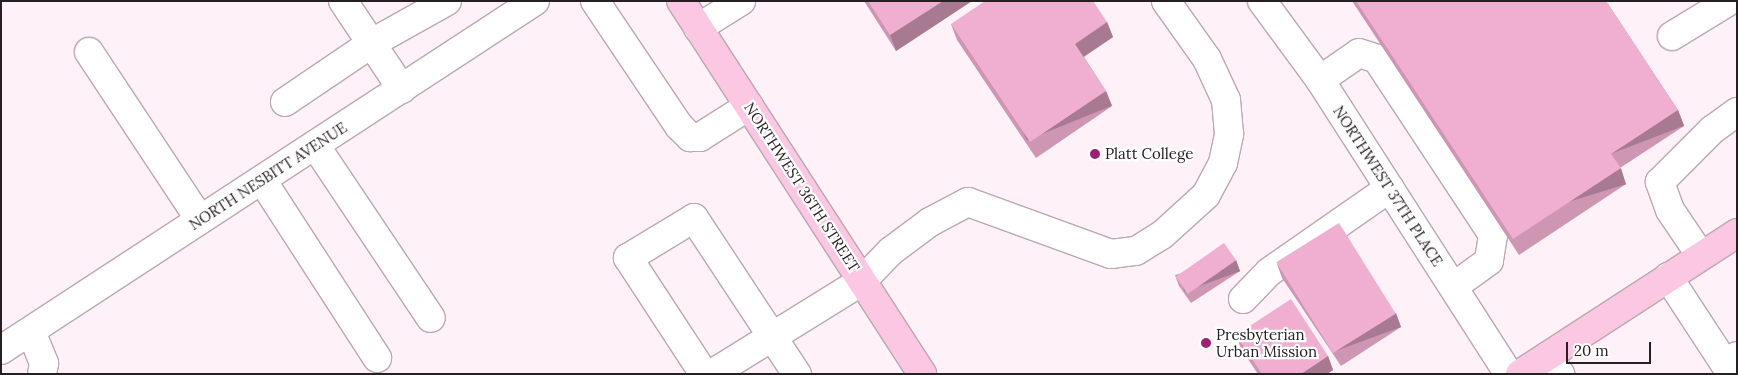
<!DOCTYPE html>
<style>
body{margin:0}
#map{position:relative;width:1738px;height:375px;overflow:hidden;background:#fef2f8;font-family:Lora,serif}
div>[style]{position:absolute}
.roads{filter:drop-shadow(1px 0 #bba8b1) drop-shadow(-1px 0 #bba8b1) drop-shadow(0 1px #bba8b1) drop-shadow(0 -1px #bba8b1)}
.minor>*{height:28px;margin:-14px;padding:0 14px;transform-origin:14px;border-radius:14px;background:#fff}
.major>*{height:28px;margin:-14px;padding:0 14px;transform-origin:14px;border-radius:14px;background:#fbc7e3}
.wall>*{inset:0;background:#ce96b3}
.shaded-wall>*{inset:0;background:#a87a92;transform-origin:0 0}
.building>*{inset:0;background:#f0aed0;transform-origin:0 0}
.dots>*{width:14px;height:14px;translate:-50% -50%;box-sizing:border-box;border:2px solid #fff;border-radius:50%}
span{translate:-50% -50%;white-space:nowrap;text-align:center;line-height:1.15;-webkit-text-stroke:4.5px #fff;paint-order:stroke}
.poi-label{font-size:15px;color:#272023}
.left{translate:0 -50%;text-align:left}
.street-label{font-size:15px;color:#272023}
.frame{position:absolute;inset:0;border:2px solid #272023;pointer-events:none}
.scale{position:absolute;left:1566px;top:342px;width:85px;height:22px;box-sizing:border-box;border:2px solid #272023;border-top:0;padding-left:6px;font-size:15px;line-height:18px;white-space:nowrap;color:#272023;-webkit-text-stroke:4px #fff;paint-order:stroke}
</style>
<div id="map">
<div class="roads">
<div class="minor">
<i style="left:343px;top:1px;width:106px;rotate:56.2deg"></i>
<i style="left:595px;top:1px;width:151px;rotate:56.1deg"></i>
<i style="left:679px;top:126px;width:16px;rotate:45deg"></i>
<i style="left:690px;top:137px;width:10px"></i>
<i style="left:700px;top:137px;width:58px;rotate:-32.3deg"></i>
<i style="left:1262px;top:1px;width:98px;rotate:53.7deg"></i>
<i style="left:1320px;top:80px;width:350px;rotate:57.3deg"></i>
<i style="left:698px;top:28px;width:51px;rotate:-32.1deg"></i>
<i style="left:1672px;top:36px;width:63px;rotate:-31.4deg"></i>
<i style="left:89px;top:52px;width:201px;rotate:56.5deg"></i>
<i style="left:1320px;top:80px;width:47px;rotate:-34.7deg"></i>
<i style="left:1359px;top:53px;width:19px;rotate:18deg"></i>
<i style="left:1377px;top:59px;width:211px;rotate:56.6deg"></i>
<i style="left:1493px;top:235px;width:26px;rotate:99deg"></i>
<i style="left:1489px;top:261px;width:44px;rotate:144.2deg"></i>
<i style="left:285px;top:102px;width:105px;rotate:-34.1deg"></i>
<i style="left:372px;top:43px;width:86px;rotate:-29.2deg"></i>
<i style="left:315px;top:145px;width:208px;rotate:56.2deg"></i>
<i style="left:262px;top:180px;width:212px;rotate:57.1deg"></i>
<i style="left:1701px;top:256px;width:55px;rotate:-124deg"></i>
<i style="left:1670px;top:210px;width:30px;rotate:-110deg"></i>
<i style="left:1660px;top:182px;width:74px;rotate:-45deg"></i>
<i style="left:1712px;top:130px;width:31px;rotate:-36deg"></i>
<i style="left:1668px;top:277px;width:104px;rotate:56.8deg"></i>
<i style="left:1725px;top:364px;width:14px;rotate:-34deg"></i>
<i style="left:1243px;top:299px;width:37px;rotate:-46deg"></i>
<i style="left:1269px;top:272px;width:147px;rotate:-34.8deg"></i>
<i style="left:31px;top:331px;width:35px;rotate:68deg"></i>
<i style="left:44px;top:363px;width:11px;rotate:100deg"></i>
<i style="left:1px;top:350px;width:638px;rotate:-33.17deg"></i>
<i style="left:1548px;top:356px;width:22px;rotate:56deg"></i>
<i style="left:704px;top:374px;width:139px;rotate:-123.2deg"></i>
<i style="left:628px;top:258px;width:77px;rotate:-31.2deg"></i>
<i style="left:694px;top:218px;width:187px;rotate:56.6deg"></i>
<i style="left:712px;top:374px;width:176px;rotate:-31.8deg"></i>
<i style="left:862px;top:281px;width:42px;rotate:-46deg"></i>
<i style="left:891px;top:251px;width:49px;rotate:-36.6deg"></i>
<i style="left:930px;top:222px;width:43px;rotate:-27.8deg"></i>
<i style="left:968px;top:202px;width:152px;rotate:20deg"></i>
<i style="left:1111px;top:254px;width:25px;rotate:-7deg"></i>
<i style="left:1136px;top:251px;width:31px;rotate:-32deg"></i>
<i style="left:1162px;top:235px;width:59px;rotate:-42.3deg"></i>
<i style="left:1206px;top:195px;width:36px;rotate:-62deg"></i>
<i style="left:1223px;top:163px;width:30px;rotate:-78deg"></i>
<i style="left:1229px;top:134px;width:34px;rotate:-95deg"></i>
<i style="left:1226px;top:100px;width:45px;rotate:-114.9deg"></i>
<i style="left:1207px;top:59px;width:71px;rotate:-125.3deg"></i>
</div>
<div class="major">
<i style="left:681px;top:1px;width:444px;rotate:57.1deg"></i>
<i style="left:1520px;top:374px;width:259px;rotate:-33deg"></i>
</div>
</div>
<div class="wall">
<i style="clip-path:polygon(864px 1px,972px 1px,896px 51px)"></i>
<i style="clip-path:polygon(1352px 1px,1606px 1px,1678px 110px,1684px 126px,1620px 168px,1626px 184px,1519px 255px)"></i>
<i style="clip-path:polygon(1107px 22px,1113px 37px,1084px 57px,1106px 91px,1112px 106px,1036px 158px,957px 40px,951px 24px)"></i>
<i style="clip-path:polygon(1236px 260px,1240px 271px,1191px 303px,1179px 286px,1175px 275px)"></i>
<i style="clip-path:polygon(1277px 264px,1401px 327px,1341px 366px,1282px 278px)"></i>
<i style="clip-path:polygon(1236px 335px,1328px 356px,1333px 370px,1327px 374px,1258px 374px,1241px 349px)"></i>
</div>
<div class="shaded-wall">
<i style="clip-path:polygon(943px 1px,972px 1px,896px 51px,890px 35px)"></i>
<i style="clip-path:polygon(1107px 22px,1113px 37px,1080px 59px,1075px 44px)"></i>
<i style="left:1106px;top:91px;width:16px;height:92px;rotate:68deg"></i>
<i style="left:1678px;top:110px;width:17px;height:80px;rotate:69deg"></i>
<i style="left:1621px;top:168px;width:17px;height:129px;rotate:73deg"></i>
<i style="left:1236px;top:260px;width:12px;height:59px;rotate:70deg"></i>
<i style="left:1396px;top:313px;width:15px;height:72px;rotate:70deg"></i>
<i style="clip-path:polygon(1328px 356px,1333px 370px,1327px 374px,1301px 374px)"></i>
</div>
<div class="building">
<i style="clip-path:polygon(868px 1px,943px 1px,890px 35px)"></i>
<i style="clip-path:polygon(985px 1px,1093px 1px,1107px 22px,1075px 44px,1106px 91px,1030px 142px,951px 24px)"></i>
<i style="clip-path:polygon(1356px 1px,1606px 1px,1678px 110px,1611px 154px,1621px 168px,1513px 239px)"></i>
<i style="left:1339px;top:223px;width:107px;height:74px;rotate:58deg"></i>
<i style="left:1224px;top:243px;width:21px;height:59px;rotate:55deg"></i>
<i style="clip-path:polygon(1291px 299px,1328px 356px,1301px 374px,1262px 374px,1236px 335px)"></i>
</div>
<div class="dots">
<i style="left:1095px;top:154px;background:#a01f72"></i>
<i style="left:1206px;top:343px;background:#a01f72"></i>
</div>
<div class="poi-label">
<span class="left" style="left:1105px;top:154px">Platt College</span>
<span class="left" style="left:1216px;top:343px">Presbyterian<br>Urban Mission</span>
</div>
<div class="street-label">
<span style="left:268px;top:176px;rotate:-33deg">NORTH NESBITT AVENUE</span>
<span style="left:1388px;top:186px;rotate:57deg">NORTHWEST 37TH PLACE</span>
<span style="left:802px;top:187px;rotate:57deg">NORTHWEST 36TH STREET</span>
</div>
<div class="frame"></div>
<div class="scale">20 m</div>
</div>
